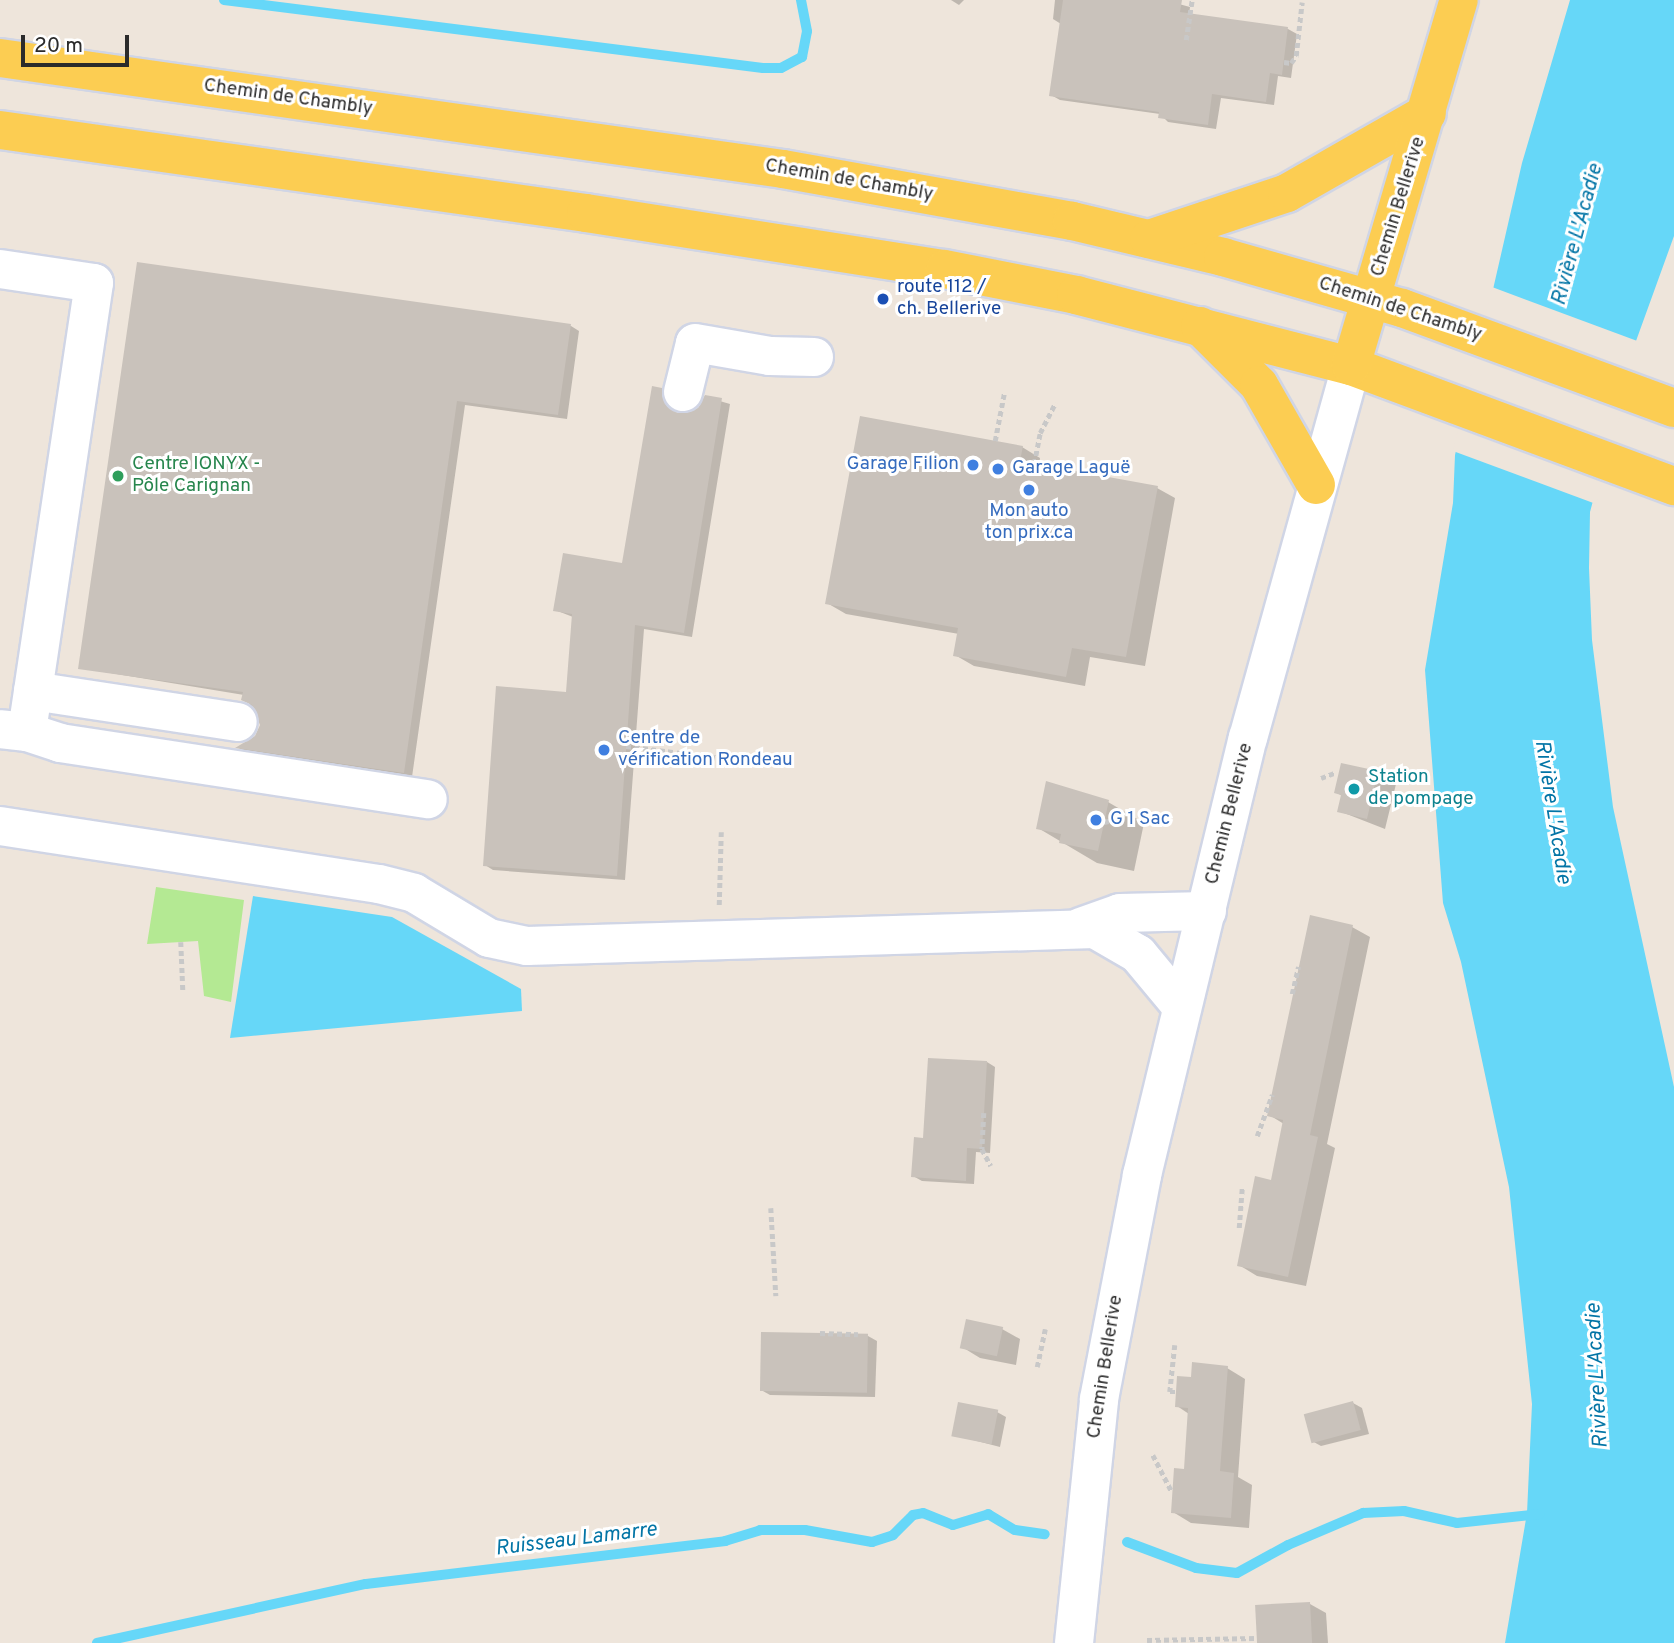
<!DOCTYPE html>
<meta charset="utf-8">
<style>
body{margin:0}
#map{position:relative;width:1674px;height:1643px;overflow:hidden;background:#eee5db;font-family:Overpass,sans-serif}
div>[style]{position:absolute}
.green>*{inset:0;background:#b4e993}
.water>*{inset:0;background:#66d7f8}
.pier>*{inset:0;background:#eee5db}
.shadow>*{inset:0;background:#0003}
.stream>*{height:10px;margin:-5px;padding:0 5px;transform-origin:5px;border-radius:5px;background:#66d7f8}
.building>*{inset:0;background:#c9c2bb;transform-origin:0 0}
.path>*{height:4.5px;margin-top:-2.25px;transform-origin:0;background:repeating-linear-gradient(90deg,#c8c8c8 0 5px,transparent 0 8.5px)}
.roads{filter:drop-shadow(2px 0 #d0d5e5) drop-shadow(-2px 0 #d0d5e5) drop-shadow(0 2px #d0d5e5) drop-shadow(0 -2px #d0d5e5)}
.minor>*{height:38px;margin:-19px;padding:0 19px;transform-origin:19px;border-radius:19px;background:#fff}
.major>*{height:38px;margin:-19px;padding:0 19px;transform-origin:19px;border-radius:19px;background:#fccd52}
.dots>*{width:19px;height:19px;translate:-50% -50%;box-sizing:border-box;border:4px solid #fff;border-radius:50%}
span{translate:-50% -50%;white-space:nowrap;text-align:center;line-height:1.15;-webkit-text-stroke:6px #fff;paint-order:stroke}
.street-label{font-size:19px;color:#2b2b2b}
.transit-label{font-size:19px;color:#164399}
.left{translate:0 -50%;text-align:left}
.leisure-label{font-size:19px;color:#27864d}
.shop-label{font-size:19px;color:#366cbe}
.right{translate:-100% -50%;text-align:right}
.culture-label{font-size:19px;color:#0d838f}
.water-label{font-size:21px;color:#0375a6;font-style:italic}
.scale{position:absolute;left:21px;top:35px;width:108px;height:32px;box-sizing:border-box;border:4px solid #2b2b2b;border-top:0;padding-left:9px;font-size:21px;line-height:24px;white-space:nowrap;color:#2b2b2b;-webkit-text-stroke:5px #fff;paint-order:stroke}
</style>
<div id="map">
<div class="green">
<i style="clip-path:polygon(156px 887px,244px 900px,231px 1002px,204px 996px,198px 941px,147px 944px)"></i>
</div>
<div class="water">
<i style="clip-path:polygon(1570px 0,1674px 0,1674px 236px,1636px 341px,1590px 512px,1589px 568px,1592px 640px,1613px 807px,1674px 1087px,1674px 1643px,1505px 1643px,1527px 1513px,1532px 1404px,1509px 1187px,1461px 962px,1443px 903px,1425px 670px,1453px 503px,1455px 455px,1522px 163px)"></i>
<i style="clip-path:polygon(253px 896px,392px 917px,521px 989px,522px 1011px,230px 1038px)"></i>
</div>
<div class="pier">
<i style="clip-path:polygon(1492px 287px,1640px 342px,1596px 504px,1453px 451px)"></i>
</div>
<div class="shadow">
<i style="clip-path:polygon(951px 0,964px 0,959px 5px)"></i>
<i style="clip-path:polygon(1055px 0,1164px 0,1190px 7px,1189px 15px,1288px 29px,1297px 34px,1291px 78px,1278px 76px,1274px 105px,1221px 98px,1216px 129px,1168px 122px,1160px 114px,1060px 100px,1051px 95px,1061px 24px,1053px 19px)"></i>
<i style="clip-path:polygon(139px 264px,571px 326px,579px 331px,567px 419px,465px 405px,412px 777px,246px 752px,239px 748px,256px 737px,262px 725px,244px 695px,80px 668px)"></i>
<i style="clip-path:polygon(661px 390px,670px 395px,676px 414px,699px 409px,706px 397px,730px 404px,692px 637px,644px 629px,625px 880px,493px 870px,485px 865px,567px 694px,573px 617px,555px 610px,624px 565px)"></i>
<i style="clip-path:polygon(1022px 447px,1040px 458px,1039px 466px,1157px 488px,1175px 498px,1145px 666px,1090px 657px,1085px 686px,974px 666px,955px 655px,959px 634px,846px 614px,827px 603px)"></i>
<i style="clip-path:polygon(1377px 773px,1396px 784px,1385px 829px,1339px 811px,1342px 796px,1336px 792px)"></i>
<i style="clip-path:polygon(1048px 783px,1108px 802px,1144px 823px,1134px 871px,1097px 863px,1038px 828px)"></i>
<i style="clip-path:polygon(1352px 927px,1370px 937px,1327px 1144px,1335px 1148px,1306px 1286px,1257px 1276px,1239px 1265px,1273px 1182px,1284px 1124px,1269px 1115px)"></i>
<i style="clip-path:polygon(987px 1062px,995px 1067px,990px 1153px,976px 1152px,974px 1184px,922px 1181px,913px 1176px,925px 1140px)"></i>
<i style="clip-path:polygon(1002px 1329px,1020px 1339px,1016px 1365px,980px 1358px,962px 1347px)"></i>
<i style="clip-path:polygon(763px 1333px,868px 1336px,877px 1341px,875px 1397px,770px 1395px,761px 1390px)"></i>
<i style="clip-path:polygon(1227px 1368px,1245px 1379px,1238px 1477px,1252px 1485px,1249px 1528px,1191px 1523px,1173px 1512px,1186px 1470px,1189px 1414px,1177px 1406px)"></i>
<i style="clip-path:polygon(1353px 1403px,1362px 1408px,1369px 1434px,1321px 1446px,1312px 1441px)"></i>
<i style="clip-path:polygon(997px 1412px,1006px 1417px,1000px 1447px,954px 1435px)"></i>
<i style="clip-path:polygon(1310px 1604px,1326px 1613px,1328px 1643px,1258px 1643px)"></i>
</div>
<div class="stream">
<i style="left:224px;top:0;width:543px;rotate:7.19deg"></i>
<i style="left:763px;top:68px;width:18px"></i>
<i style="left:781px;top:68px;width:24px;rotate:-28deg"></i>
<i style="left:802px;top:57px;width:26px;rotate:-79deg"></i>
<i style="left:807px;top:31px;width:32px;rotate:-101deg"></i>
<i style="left:1127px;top:1542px;width:74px;rotate:20.6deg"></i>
<i style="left:1196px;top:1568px;width:41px;rotate:7deg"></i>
<i style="left:1237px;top:1573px;width:58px;rotate:-28.8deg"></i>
<i style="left:1288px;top:1545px;width:82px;rotate:-23.1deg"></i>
<i style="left:1363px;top:1513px;width:41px;rotate:-2.8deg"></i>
<i style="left:1404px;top:1511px;width:54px;rotate:12.8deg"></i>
<i style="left:1457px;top:1523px;width:83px;rotate:-6.2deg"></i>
<i style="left:97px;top:1643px;width:275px;rotate:-12.4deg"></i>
<i style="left:366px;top:1584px;width:362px;rotate:-6.8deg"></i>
<i style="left:725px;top:1541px;width:37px;rotate:-17deg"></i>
<i style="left:760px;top:1530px;width:45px"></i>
<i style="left:805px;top:1530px;width:68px;rotate:10.2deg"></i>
<i style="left:872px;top:1542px;width:22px;rotate:-18deg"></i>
<i style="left:893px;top:1535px;width:28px;rotate:-45deg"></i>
<i style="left:913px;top:1515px;width:10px;rotate:-11deg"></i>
<i style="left:923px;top:1513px;width:32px;rotate:22deg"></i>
<i style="left:953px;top:1525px;width:37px;rotate:-17deg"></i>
<i style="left:988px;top:1514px;width:31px;rotate:31deg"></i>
<i style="left:1015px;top:1530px;width:30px;rotate:8deg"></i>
</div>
<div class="building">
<i style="clip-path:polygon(1063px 0,1182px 0,1180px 12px,1288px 27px,1282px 75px,1270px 73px,1266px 102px,1212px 94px,1208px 125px,1158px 118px,1159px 112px,1049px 96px)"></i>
<i style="clip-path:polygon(137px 262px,571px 324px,558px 415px,457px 401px,404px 773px,235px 748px,255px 736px,260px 725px,252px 705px,241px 700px,243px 692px,78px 669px)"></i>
<i style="clip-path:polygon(652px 386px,662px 388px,667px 407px,678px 413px,698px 408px,705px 395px,722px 398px,684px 633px,635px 625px,617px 876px,483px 866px,496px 686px,566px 692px,572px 614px,553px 611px,563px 553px,622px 563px)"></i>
<i style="clip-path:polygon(860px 416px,1023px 446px,1020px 461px,1158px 486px,1126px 657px,1072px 648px,1066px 677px,953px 656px,958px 628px,825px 604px)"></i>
<i style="clip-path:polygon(1341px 763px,1378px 771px,1367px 819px,1337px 812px,1341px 795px,1334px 793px)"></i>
<i style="clip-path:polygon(1046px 781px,1109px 800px,1098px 851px,1059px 843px,1061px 834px,1036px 829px)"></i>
<i style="clip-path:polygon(1310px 915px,1353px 925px,1310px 1135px,1318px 1137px,1288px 1277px,1237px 1266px,1255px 1176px,1271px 1180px,1283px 1120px,1267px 1116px)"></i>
<i style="clip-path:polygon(928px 1058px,987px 1061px,982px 1149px,967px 1148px,966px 1181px,911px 1177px,914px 1137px,923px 1138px)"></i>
<i style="left:966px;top:1319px;width:38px;height:30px;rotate:12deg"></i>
<i style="left:761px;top:1332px;width:107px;height:59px;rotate:1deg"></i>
<i style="clip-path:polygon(1192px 1362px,1228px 1366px,1220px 1471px,1234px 1473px,1231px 1518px,1171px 1513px,1174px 1468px,1184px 1469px,1188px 1408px,1175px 1407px,1177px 1376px,1191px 1377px)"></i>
<i style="left:1353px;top:1401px;width:30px;height:51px;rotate:75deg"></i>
<i style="left:958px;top:1402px;width:41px;height:35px;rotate:11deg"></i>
<i style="left:1310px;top:1602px;width:41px;height:55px;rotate:87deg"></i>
</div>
<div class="path">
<i style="left:1186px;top:40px;width:40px;rotate:-81.5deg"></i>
<i style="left:1284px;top:62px;width:7px;rotate:8deg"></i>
<i style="left:1291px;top:63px;width:9px;rotate:-54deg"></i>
<i style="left:1296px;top:56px;width:54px;rotate:-83.7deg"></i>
<i style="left:995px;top:441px;width:48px;rotate:-79.2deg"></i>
<i style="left:1034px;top:464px;width:32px;rotate:-79deg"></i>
<i style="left:1040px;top:433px;width:34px;rotate:-63deg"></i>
<i style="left:626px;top:746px;width:110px;rotate:7.3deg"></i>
<i style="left:1321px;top:778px;width:14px;rotate:-21deg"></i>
<i style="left:1104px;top:822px;width:19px;rotate:-12deg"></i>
<i style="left:719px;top:905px;width:73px;rotate:-88.4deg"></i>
<i style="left:181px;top:942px;width:48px;rotate:87.6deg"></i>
<i style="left:1292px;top:994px;width:28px;rotate:-77deg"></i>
<i style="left:984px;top:1113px;width:36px;rotate:93deg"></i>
<i style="left:982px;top:1149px;width:19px;rotate:62deg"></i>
<i style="left:1257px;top:1136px;width:44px;rotate:-69.9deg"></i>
<i style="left:771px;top:1208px;width:88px;rotate:86.7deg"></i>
<i style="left:1239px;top:1228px;width:40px;rotate:-85.7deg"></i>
<i style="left:820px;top:1333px;width:38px;rotate:2deg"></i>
<i style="left:1175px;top:1345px;width:47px;rotate:96.1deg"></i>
<i style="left:1170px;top:1392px;width:6px"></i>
<i style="left:1037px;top:1367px;width:39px;rotate:-78deg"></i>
<i style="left:1153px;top:1455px;width:42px;rotate:62.8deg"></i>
<i style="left:1147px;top:1640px;width:109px;rotate:-1.1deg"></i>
</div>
<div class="roads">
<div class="minor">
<i style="left:0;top:269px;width:95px;rotate:8.5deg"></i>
<i style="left:94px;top:283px;width:454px;rotate:98.5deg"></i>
<i style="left:27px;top:732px;width:27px;rotate:-174deg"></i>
<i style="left:683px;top:392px;width:50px;rotate:-76.2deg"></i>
<i style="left:695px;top:343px;width:76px;rotate:9.8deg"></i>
<i style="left:770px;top:356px;width:44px;rotate:1.3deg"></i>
<i style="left:33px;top:691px;width:207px;rotate:8.6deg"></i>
<i style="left:27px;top:732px;width:35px;rotate:18deg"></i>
<i style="left:60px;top:743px;width:372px;rotate:8.7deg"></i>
<i style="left:0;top:826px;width:383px;rotate:8.7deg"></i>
<i style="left:379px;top:884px;width:36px;rotate:14deg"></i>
<i style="left:414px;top:893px;width:87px;rotate:31deg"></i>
<i style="left:489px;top:938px;width:39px;rotate:12deg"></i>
<i style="left:527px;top:946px;width:568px;rotate:-1.71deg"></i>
<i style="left:1095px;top:929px;width:50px;rotate:30.2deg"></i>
<i style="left:1138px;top:954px;width:69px;rotate:50.3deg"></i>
<i style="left:1081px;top:927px;width:41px;rotate:-19.7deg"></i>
<i style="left:1120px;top:913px;width:87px;rotate:-1.3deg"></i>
<i style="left:1074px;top:1643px;width:245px;rotate:-84.1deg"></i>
<i style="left:1099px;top:1399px;width:228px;rotate:-79.1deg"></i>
<i style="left:1142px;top:1175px;width:450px;rotate:-76.4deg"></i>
<i style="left:1248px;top:738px;width:386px;rotate:-74.5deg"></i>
</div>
<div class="major">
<i style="left:0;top:58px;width:791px;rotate:8.07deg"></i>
<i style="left:783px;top:169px;width:294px;rotate:10.2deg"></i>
<i style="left:1072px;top:221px;width:155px;rotate:13.4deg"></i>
<i style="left:1223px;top:257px;width:186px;rotate:15.9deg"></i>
<i style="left:1402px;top:308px;width:290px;rotate:20.2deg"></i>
<i style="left:0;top:130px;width:592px;rotate:8.06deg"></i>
<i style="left:586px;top:213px;width:363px;rotate:8.9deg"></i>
<i style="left:945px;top:269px;width:134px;rotate:11.2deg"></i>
<i style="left:1076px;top:295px;width:284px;rotate:14.5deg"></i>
<i style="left:1351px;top:366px;width:345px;rotate:20.4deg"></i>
<i style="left:1149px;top:239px;width:145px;rotate:-18.4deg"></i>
<i style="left:1287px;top:193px;width:161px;rotate:-29.7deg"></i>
<i style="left:1200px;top:326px;width:83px;rotate:45deg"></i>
<i style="left:1259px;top:385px;width:115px;rotate:60.3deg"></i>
<i style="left:1351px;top:366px;width:382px;rotate:-73.6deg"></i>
</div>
</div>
<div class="dots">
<i style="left:883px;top:299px;background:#1a4fb4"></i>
<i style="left:973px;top:465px;background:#3f7fe0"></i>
<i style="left:998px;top:469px;background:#3f7fe0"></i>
<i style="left:118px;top:476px;background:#2e9e5b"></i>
<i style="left:1029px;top:490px;background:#3f7fe0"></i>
<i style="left:604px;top:750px;background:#3f7fe0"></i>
<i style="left:1354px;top:789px;background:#0f9aa8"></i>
<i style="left:1096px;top:820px;background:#3f7fe0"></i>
</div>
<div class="street-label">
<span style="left:288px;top:98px;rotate:8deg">Chemin de Chambly</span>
<span style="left:849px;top:181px;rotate:10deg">Chemin de Chambly</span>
<span style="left:1399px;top:207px;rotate:-73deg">Chemin Bellerive</span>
<span style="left:1400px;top:310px;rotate:18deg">Chemin de Chambly</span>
<span style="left:1230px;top:814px;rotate:-76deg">Chemin Bellerive</span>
<span style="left:1106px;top:1367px;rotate:-81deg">Chemin Bellerive</span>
</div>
<div class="transit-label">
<span class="left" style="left:897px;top:299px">route 112 /<br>ch. Bellerive</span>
</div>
<div class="leisure-label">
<span class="left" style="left:132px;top:476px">Centre IONYX -<br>Pôle Carignan</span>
</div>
<div class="shop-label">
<span class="right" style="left:959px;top:465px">Garage Filion</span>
<span class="left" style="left:1012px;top:469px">Garage Laguë</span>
<span style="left:1029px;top:523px">Mon auto<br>ton prix.ca</span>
<span class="left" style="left:618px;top:750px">Centre de<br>vérification Rondeau</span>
<span class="left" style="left:1110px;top:820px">G 1 Sac</span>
</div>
<div class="culture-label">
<span class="left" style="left:1368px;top:789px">Station<br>de pompage</span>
</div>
<div class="water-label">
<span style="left:1578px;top:235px;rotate:-75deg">Rivière L'Acadie</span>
<span style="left:1552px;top:812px;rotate:81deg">Rivière L'Acadie</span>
<span style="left:1598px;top:1376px;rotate:-93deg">Rivière L'Acadie</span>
<span style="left:576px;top:1540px;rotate:-7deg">Ruisseau Lamarre</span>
</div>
<div class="scale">20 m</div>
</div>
